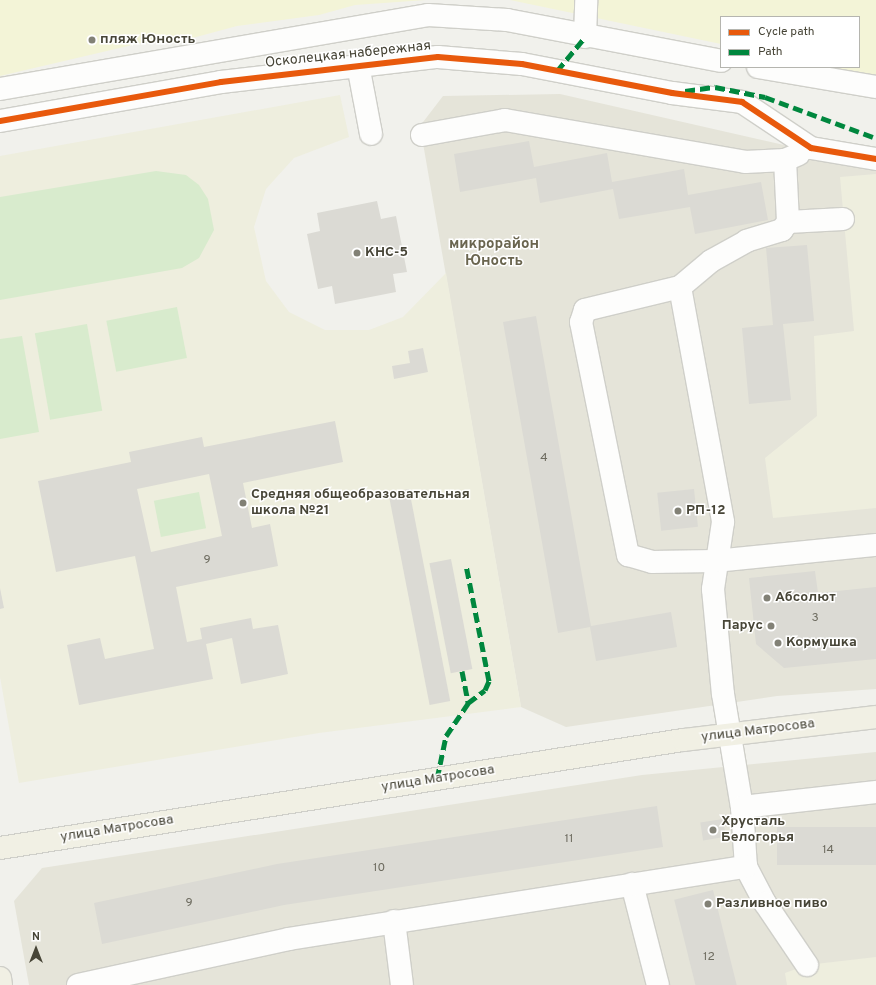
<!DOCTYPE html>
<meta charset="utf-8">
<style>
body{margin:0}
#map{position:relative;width:876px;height:985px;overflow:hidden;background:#f1f1ec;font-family:Overpass,sans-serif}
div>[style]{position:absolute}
.residential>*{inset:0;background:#e5e4d9}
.education>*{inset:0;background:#eeeede}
.green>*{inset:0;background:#d8ebcd;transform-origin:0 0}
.sand>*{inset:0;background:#f3f4d7}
.building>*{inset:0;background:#dbdad4;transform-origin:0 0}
.roads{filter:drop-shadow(1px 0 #cfcfc9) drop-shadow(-1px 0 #cfcfc9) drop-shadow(0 1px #cfcfc9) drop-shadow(0 -1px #cfcfc9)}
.minor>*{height:22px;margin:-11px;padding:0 11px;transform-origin:11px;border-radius:11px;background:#fdfdfc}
.major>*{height:22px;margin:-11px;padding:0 11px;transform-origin:11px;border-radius:11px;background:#f1f0e4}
.quiet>*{height:5px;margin-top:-2.5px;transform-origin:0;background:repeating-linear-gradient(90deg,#00873e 0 10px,transparent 0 15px)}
.cycleway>*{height:6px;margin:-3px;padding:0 3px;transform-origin:3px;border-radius:3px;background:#e8590c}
.dots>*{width:11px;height:11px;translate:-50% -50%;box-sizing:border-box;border:2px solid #fff;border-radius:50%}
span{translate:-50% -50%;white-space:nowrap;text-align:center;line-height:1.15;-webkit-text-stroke:3px #fff;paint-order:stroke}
.number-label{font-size:12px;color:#6d6b5f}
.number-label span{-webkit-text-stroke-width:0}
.poi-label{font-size:14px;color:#474537;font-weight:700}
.left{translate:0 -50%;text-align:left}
.right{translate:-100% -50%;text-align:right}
.street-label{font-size:14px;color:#474537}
.neighbourhood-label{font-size:15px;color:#6a654f;font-weight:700}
.legend{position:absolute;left:720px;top:16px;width:140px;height:52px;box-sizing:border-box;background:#fff;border:1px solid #b5b5af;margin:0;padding:5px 7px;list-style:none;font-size:12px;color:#474537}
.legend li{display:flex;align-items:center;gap:8px;height:20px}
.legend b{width:20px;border:1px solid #b5b5af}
.north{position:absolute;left:16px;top:929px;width:40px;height:40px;-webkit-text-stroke:3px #fff;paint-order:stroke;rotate:0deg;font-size:11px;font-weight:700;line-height:16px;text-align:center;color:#474537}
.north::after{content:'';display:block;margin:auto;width:14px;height:18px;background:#474537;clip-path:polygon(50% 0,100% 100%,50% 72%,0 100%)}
</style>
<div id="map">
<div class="residential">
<i style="clip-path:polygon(560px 94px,876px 166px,876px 689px,777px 696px,566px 727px,521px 707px,420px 126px,443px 96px)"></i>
<i style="clip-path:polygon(876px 752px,876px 985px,29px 985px,14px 901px,42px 868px,642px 775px)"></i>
</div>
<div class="education">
<i style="clip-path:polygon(340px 95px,349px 137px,294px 158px,266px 189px,254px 227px,266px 281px,289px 312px,325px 330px,369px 330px,403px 317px,446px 273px,521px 707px,319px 733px,19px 783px,0 677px,0 156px)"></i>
<i style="clip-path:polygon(876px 174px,876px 508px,773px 518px,765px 458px,817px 416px,814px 336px,854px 331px,840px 177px)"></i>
<i style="clip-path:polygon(876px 957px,876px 985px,787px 985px,785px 973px,807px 965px)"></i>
</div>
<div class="green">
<i style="clip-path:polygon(156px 171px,186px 175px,199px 185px,208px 199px,214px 230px,199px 258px,182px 268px,0 300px,0 197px)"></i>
<i style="left:177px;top:307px;width:52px;height:72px;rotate:79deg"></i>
<i style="left:87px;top:324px;width:88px;height:53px;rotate:80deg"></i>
<i style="clip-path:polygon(22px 336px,39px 432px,0 439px,0 339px)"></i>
<i style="left:199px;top:492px;width:37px;height:46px;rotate:79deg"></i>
</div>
<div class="sand">
<i style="clip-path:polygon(0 0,426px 0,355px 5px,319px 15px,237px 26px,174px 43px,141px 43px,0 76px)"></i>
<i style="clip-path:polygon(510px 0,876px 0,876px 78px,826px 67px,859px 67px,859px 17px,721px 17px,721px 44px)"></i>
</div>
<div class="building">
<i style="clip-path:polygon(529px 141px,534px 167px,607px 153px,612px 182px,684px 169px,688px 195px,761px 182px,768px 220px,695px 234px,690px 207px,619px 219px,613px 189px,540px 203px,536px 178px,460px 192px,454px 154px)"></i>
<i style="clip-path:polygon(377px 201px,381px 219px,396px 216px,407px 272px,393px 274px,396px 292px,335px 304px,332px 286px,318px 289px,307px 234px,320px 231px,317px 213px)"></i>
<i style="clip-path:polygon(807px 245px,814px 321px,783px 324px,791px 400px,749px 404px,742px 328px,773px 325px,766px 248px)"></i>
<i style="clip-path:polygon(536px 316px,591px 626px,671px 612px,677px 647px,596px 661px,590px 627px,558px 633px,503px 322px)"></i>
<i style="clip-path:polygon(423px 348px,428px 372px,394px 379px,392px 366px,410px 363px,408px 351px)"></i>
<i style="clip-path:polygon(evenodd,335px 421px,343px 462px,243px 483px,252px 528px,270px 524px,278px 566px,176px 587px,187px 642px,202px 639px,200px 628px,251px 618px,253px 629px,278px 625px,288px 674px,241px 684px,232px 638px,206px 644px,213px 679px,79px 705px,67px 645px,100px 638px,105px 659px,154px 649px,135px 556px,56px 572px,38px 481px,131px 462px,129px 452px,202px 437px,204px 447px,335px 421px,209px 474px,222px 536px,151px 552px,137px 489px,209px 474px)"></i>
<i style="left:409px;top:489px;width:216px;height:21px;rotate:79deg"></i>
<i style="left:694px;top:489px;width:38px;height:37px;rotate:84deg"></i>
<i style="left:451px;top:559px;width:112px;height:22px;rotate:79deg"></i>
<i style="clip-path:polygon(815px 571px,818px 593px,876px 587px,876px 659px,784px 668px,756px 644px,749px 578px)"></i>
<i style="clip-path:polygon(0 588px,4px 608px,0 609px)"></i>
<i style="clip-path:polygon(657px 806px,663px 847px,284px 905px,102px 944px,94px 903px,277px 864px)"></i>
<i style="left:723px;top:819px;width:18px;height:23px;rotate:81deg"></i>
<i style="left:876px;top:827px;width:38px;height:99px;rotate:90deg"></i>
<i style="left:713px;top:890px;width:98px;height:40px;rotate:76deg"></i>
</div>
<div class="roads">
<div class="minor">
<i style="left:585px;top:37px;width:37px;rotate:-88deg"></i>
<i style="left:358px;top:65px;width:70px;rotate:79.3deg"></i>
<i style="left:758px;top:67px;width:120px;rotate:9.6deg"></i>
<i style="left:0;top:89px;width:434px;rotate:-9.8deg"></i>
<i style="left:428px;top:15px;width:79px;rotate:3.6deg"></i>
<i style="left:507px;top:20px;width:218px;rotate:10.8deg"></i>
<i style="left:0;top:121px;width:224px;rotate:-10deg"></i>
<i style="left:221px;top:82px;width:218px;rotate:-6.6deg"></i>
<i style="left:438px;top:57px;width:84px;rotate:4.8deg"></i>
<i style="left:522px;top:64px;width:153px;rotate:10.9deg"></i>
<i style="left:672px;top:93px;width:71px;rotate:7.3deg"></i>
<i style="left:742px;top:102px;width:83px;rotate:33.7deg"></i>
<i style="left:811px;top:148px;width:66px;rotate:9.6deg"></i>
<i style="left:422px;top:135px;width:84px;rotate:-10.2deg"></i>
<i style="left:505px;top:120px;width:244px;rotate:9.9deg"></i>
<i style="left:745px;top:162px;width:40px;rotate:-2.9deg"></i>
<i style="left:785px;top:160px;width:15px;rotate:-23deg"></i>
<i style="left:785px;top:160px;width:62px;rotate:87.2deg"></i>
<i style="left:788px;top:222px;width:10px;rotate:127deg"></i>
<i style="left:782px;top:230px;width:37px;rotate:163deg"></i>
<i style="left:747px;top:241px;width:41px;rotate:150.9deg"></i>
<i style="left:711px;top:261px;width:40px;rotate:140deg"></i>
<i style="left:680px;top:287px;width:239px;rotate:79.6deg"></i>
<i style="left:723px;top:522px;width:68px;rotate:98.5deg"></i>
<i style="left:713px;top:589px;width:105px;rotate:84.6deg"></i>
<i style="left:723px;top:694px;width:115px;rotate:80.5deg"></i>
<i style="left:742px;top:807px;width:60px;rotate:86.2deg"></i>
<i style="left:746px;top:867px;width:41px;rotate:62.2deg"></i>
<i style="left:765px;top:903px;width:75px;rotate:55.9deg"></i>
<i style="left:788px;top:222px;width:55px;rotate:-3.1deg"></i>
<i style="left:680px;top:287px;width:98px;rotate:166.4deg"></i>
<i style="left:585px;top:310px;width:13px;rotate:108deg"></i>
<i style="left:581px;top:322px;width:238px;rotate:78.6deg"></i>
<i style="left:628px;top:555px;width:25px;rotate:16deg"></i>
<i style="left:652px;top:562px;width:63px;rotate:-0.9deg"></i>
<i style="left:715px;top:561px;width:162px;rotate:-5.7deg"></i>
<i style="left:742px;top:807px;width:135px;rotate:-6.4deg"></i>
<i style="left:632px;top:884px;width:104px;rotate:75.6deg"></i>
<i style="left:394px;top:921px;width:64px;rotate:82.9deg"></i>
<i style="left:78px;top:985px;width:216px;rotate:-12.3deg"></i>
<i style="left:289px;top:939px;width:463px;rotate:-9deg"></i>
</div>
<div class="major">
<i style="left:0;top:848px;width:691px;rotate:-8.99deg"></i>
<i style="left:683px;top:740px;width:194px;rotate:-6.8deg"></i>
<i style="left:0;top:978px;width:7px;rotate:82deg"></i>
</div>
</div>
<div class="quiet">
<i style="left:557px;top:71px;width:44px;rotate:-50.5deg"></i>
<i style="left:685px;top:91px;width:30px;rotate:-8deg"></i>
<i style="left:715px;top:87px;width:51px;rotate:11.3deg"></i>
<i style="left:765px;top:97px;width:118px;rotate:20.3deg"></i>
<i style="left:462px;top:671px;width:33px;rotate:79deg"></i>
<i style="left:437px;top:779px;width:44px;rotate:-78.2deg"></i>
<i style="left:446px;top:736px;width:40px;rotate:-56deg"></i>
<i style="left:468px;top:703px;width:21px;rotate:-37deg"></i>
<i style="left:485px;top:690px;width:10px;rotate:-66deg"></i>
<i style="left:489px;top:681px;width:118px;rotate:-101.2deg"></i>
</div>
<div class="cycleway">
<i style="left:0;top:121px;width:224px;rotate:-10deg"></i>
<i style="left:221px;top:82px;width:218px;rotate:-6.6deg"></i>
<i style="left:438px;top:57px;width:84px;rotate:4.8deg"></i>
<i style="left:522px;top:64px;width:153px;rotate:10.9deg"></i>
<i style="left:672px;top:93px;width:71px;rotate:7.3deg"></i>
<i style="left:742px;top:102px;width:83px;rotate:33.7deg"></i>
<i style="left:811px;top:148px;width:66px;rotate:9.6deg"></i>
</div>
<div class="dots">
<i style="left:92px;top:40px;background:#828176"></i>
<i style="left:357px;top:253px;background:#828176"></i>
<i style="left:243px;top:503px;background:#828176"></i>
<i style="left:678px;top:511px;background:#828176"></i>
<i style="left:767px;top:598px;background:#828176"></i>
<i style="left:771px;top:626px;background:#828176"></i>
<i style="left:778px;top:643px;background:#828176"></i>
<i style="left:713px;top:830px;background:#828176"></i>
<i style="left:708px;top:904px;background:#828176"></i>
</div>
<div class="number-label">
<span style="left:544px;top:459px">4</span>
<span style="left:207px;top:561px">9</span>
<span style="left:815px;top:619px">3</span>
<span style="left:569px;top:840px">11</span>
<span style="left:828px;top:851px">14</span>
<span style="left:379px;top:869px">10</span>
<span style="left:189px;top:904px">9</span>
<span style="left:709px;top:958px">12</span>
</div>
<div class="poi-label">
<span class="left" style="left:100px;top:40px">пляж Юность</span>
<span class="left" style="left:365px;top:253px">КНС-5</span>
<span class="left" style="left:251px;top:503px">Средняя общеобразовательная<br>школа №21</span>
<span class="left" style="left:686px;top:511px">РП-12</span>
<span class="left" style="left:775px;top:598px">Абсолют</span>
<span class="right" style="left:763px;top:626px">Парус</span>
<span class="left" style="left:786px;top:643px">Кормушка</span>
<span class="left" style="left:721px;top:830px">Хрусталь<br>Белогорья</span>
<span class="left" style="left:716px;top:904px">Разливное пиво</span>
</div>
<div class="street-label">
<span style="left:348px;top:55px;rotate:-6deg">Осколецкая набережная</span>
<span style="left:758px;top:731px;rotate:-7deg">улица Матросова</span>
<span style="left:438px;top:779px;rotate:-9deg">улица Матросова</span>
<span style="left:117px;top:829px;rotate:-9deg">улица Матросова</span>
</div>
<div class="neighbourhood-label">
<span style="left:494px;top:253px">микрорайон<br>Юность</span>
</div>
<ul class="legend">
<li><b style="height:5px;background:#e8590c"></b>Cycle path</li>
<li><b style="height:5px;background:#00873e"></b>Path</li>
</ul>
<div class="north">N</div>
</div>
